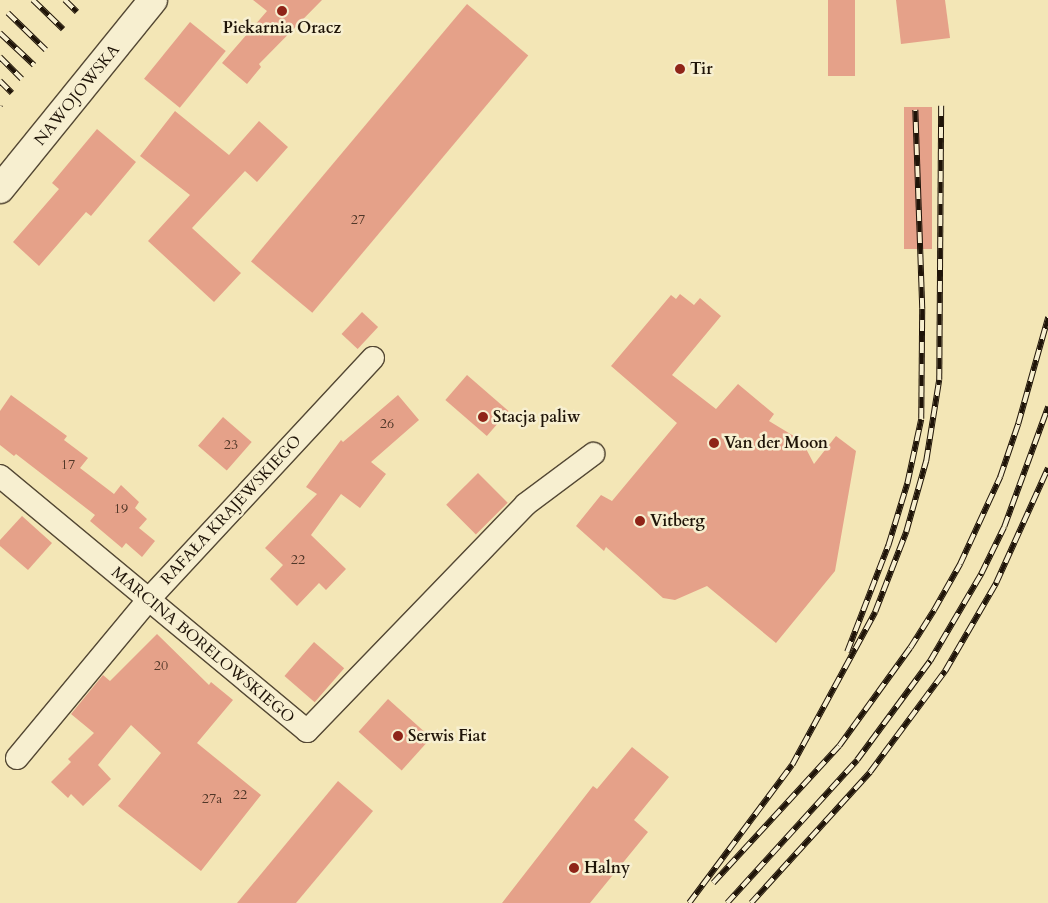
<!DOCTYPE html>
<meta charset="utf-8">
<style>
body{margin:0}
#map{position:relative;width:1048px;height:903px;overflow:hidden;background:#f3e6b6;font-family:Cardo,serif}
div>[style]{position:absolute}
.building>*{inset:0;background:#e5a189;transform-origin:0 0}
.roads{filter:drop-shadow(1px 0 #544834) drop-shadow(-1px 0 #544834) drop-shadow(0 1px #544834) drop-shadow(0 -1px #544834)}
.minor>*{height:22px;margin:-11px;padding:0 11px;transform-origin:11px;border-radius:11px;background:#f7efd0}
.tertiary>*{height:28px;margin:-14px;padding:0 14px;transform-origin:14px;border-radius:14px;background:#f7efd0}
.rail>*{height:5.5px;margin-top:-2.75px;transform-origin:0;background:repeating-linear-gradient(90deg,#f7efd0 0 11px,#1f1408 0 22px);box-sizing:border-box;border-block:1px solid #1f1408}
.dots>*{width:14px;height:14px;translate:-50% -50%;box-sizing:border-box;border:2px solid #f7efd0;border-radius:50%}
span{translate:-50% -50%;white-space:nowrap;text-align:center;line-height:1.15;-webkit-text-stroke:5px #f7efd0;paint-order:stroke}
.number-label{font-size:14px;color:#503728}
.number-label span{-webkit-text-stroke-width:0}
.poi-label{font-size:16px;color:#1f1408;font-weight:700}
.left{translate:0 -50%;text-align:left}
.street-label{font-size:16px;color:#1f1408}
</style>
<div id="map">
<div class="building">
<i style="clip-path:polygon(253px 0,322px 0,259px 64px,261px 67px,247px 84px,222px 63px,267px 11px)"></i>
<i style="left:828px;top:0;width:27px;height:76px"></i>
<i style="clip-path:polygon(896px 0,945px 0,950px 38px,901px 44px)"></i>
<i style="left:467px;top:4px;width:80px;height:336px;rotate:40deg"></i>
<i style="left:190px;top:22px;width:46px;height:73px;rotate:39deg"></i>
<i style="left:904px;top:107px;width:28px;height:142px"></i>
<i style="clip-path:polygon(175px 111px,229px 155px,259px 121px,288px 147px,257px 182px,245px 171px,192px 228px,241px 273px,214px 302px,148px 241px,190px 195px,140px 156px)"></i>
<i style="clip-path:polygon(97px 129px,136px 162px,91px 216px,86px 212px,39px 266px,13px 242px,59px 189px,52px 183px)"></i>
<i style="clip-path:polygon(680px 294px,694px 305px,700px 298px,721px 316px,672px 375px,716px 409px,738px 384px,774px 414px,769px 421px,802px 441px,814px 464px,836px 436px,856px 451px,835px 571px,776px 643px,707px 586px,675px 600px,663px 598px,606px 547px,604px 551px,576px 526px,601px 495px,612px 501px,677px 423px,611px 366px,671px 295px,676px 299px)"></i>
<i style="left:362px;top:312px;width:22px;height:30px;rotate:43deg"></i>
<i style="left:467px;top:375px;width:55px;height:33px;rotate:41deg"></i>
<i style="clip-path:polygon(11px 395px,67px 436px,64px 440px,88px 458px,80px 468px,114px 494px,121px 485px,139px 502px,135px 508px,147px 519px,139px 528px,155px 541px,142px 557px,126px 543px,122px 548px,90px 521px,95px 515px,16px 454px,14px 456px,0 445px,0 411px)"></i>
<i style="clip-path:polygon(398px 395px,419px 420px,371px 462px,386px 474px,360px 508px,341px 494px,311px 535px,346px 569px,326px 590px,319px 583px,297px 606px,270px 579px,283px 565px,265px 548px,317px 494px,306px 487px,341px 440px,343px 442px)"></i>
<i style="left:223px;top:417px;width:38px;height:38px;rotate:41deg"></i>
<i style="left:478px;top:473px;width:42px;height:45px;rotate:45deg"></i>
<i style="clip-path:polygon(22px 516px,52px 543px,28px 570px,0 546px,0 540px)"></i>
<i style="clip-path:polygon(157px 634px,209px 685px,211px 682px,233px 700px,197px 743px,261px 795px,201px 871px,118px 806px,161px 753px,131px 725px,98px 765px,111px 779px,83px 806px,71px 794px,68px 798px,51px 782px,71px 762px,68px 759px,94px 733px,71px 714px,103px 675px,110px 681px)"></i>
<i style="left:314px;top:642px;width:40px;height:45px;rotate:41deg"></i>
<i style="left:388px;top:699px;width:58px;height:44px;rotate:42deg"></i>
<i style="clip-path:polygon(632px 747px,669px 777px,634px 820px,648px 832px,590px 903px,502px 903px,593px 786px,597px 789px)"></i>
<i style="clip-path:polygon(338px 781px,373px 811px,296px 903px,237px 903px)"></i>
</div>
<div class="roads">
<div class="minor">
<i style="left:0;top:476px;width:399px;rotate:39.7deg"></i>
<i style="left:307px;top:731px;width:315px;rotate:-46deg"></i>
<i style="left:526px;top:504px;width:84px;rotate:-36.7deg"></i>
<i style="left:17px;top:758px;width:207px;rotate:-50.3deg"></i>
<i style="left:149px;top:599px;width:329px;rotate:-47.1deg"></i>
</div>
<div class="tertiary">
<i style="left:0;top:189px;width:243px;rotate:-51deg"></i>
</div>
</div>
<div class="rail">
<i style="left:33px;top:0;width:42px;rotate:44deg"></i>
<i style="left:65px;top:0;width:17px;rotate:45deg"></i>
<i style="left:8px;top:13px;width:53px;rotate:44.2deg"></i>
<i style="left:0;top:33px;width:47px;rotate:43.3deg"></i>
<i style="left:0;top:57px;width:31px;rotate:45deg"></i>
<i style="left:0;top:81px;width:17px;rotate:45deg"></i>
<i style="left:0;top:106px;width:1px;rotate:90deg"></i>
<i style="left:847px;top:652px;width:114px;rotate:-68.9deg"></i>
<i style="left:888px;top:546px;width:65px;rotate:-73deg"></i>
<i style="left:907px;top:484px;width:66px;rotate:-77.8deg"></i>
<i style="left:921px;top:419px;width:110px;rotate:-89.5deg"></i>
<i style="left:922px;top:309px;width:199px;rotate:-92deg"></i>
<i style="left:713px;top:883px;width:186px;rotate:-47.4deg"></i>
<i style="left:839px;top:746px;width:121px;rotate:-54.1deg"></i>
<i style="left:910px;top:648px;width:45px;rotate:-57.7deg"></i>
<i style="left:934px;top:610px;width:53px;rotate:-60.5deg"></i>
<i style="left:960px;top:564px;width:96px;rotate:-65.3deg"></i>
<i style="left:1000px;top:477px;width:56px;rotate:-71.2deg"></i>
<i style="left:1018px;top:424px;width:111px;rotate:-74.3deg"></i>
<i style="left:689px;top:903px;width:172px;rotate:-53.3deg"></i>
<i style="left:792px;top:765px;width:174px;rotate:-61.5deg"></i>
<i style="left:875px;top:612px;width:86px;rotate:-68.8deg"></i>
<i style="left:906px;top:532px;width:74px;rotate:-74.3deg"></i>
<i style="left:926px;top:461px;width:82px;rotate:-80.9deg"></i>
<i style="left:939px;top:380px;width:274px;rotate:-89.6deg"></i>
<i style="left:727px;top:903px;width:193px;rotate:-47.7deg"></i>
<i style="left:857px;top:760px;width:123px;rotate:-53.6deg"></i>
<i style="left:930px;top:661px;width:101px;rotate:-59.6deg"></i>
<i style="left:981px;top:574px;width:52px;rotate:-63.9deg"></i>
<i style="left:1004px;top:527px;width:128px;rotate:-69.9deg"></i>
<i style="left:751px;top:903px;width:177px;rotate:-47.7deg"></i>
<i style="left:870px;top:772px;width:126px;rotate:-53.4deg"></i>
<i style="left:945px;top:671px;width:102px;rotate:-59.9deg"></i>
<i style="left:996px;top:583px;width:126px;rotate:-65.7deg"></i>
</div>
<div class="dots">
<i style="left:282px;top:11px;background:#8f2418"></i>
<i style="left:680px;top:69px;background:#8f2418"></i>
<i style="left:483px;top:417px;background:#8f2418"></i>
<i style="left:714px;top:443px;background:#8f2418"></i>
<i style="left:640px;top:521px;background:#8f2418"></i>
<i style="left:398px;top:736px;background:#8f2418"></i>
<i style="left:574px;top:868px;background:#8f2418"></i>
</div>
<div class="number-label">
<span style="left:358px;top:220px">27</span>
<span style="left:387px;top:424px">26</span>
<span style="left:231px;top:445px">23</span>
<span style="left:68px;top:465px">17</span>
<span style="left:121px;top:509px">19</span>
<span style="left:298px;top:560px">22</span>
<span style="left:161px;top:666px">20</span>
<span style="left:240px;top:795px">22</span>
<span style="left:212px;top:799px">27a</span>
</div>
<div class="poi-label">
<span style="left:282px;top:28px">Piekarnia Oracz</span>
<span class="left" style="left:690px;top:69px">Tir</span>
<span class="left" style="left:493px;top:417px">Stacja paliw</span>
<span class="left" style="left:724px;top:443px">Van der Moon</span>
<span class="left" style="left:650px;top:521px">Vitberg</span>
<span class="left" style="left:408px;top:736px">Serwis Fiat</span>
<span class="left" style="left:584px;top:868px">Halny</span>
</div>
<div class="street-label">
<span style="left:77px;top:95px;rotate:-51deg">NAWOJOWSKA</span>
<span style="left:231px;top:510px;rotate:-47deg">RAFAŁA KRAJEWSKIEGO</span>
<span style="left:203px;top:645px;rotate:40deg">MARCINA BORELOWSKIEGO</span>
</div>
</div>
